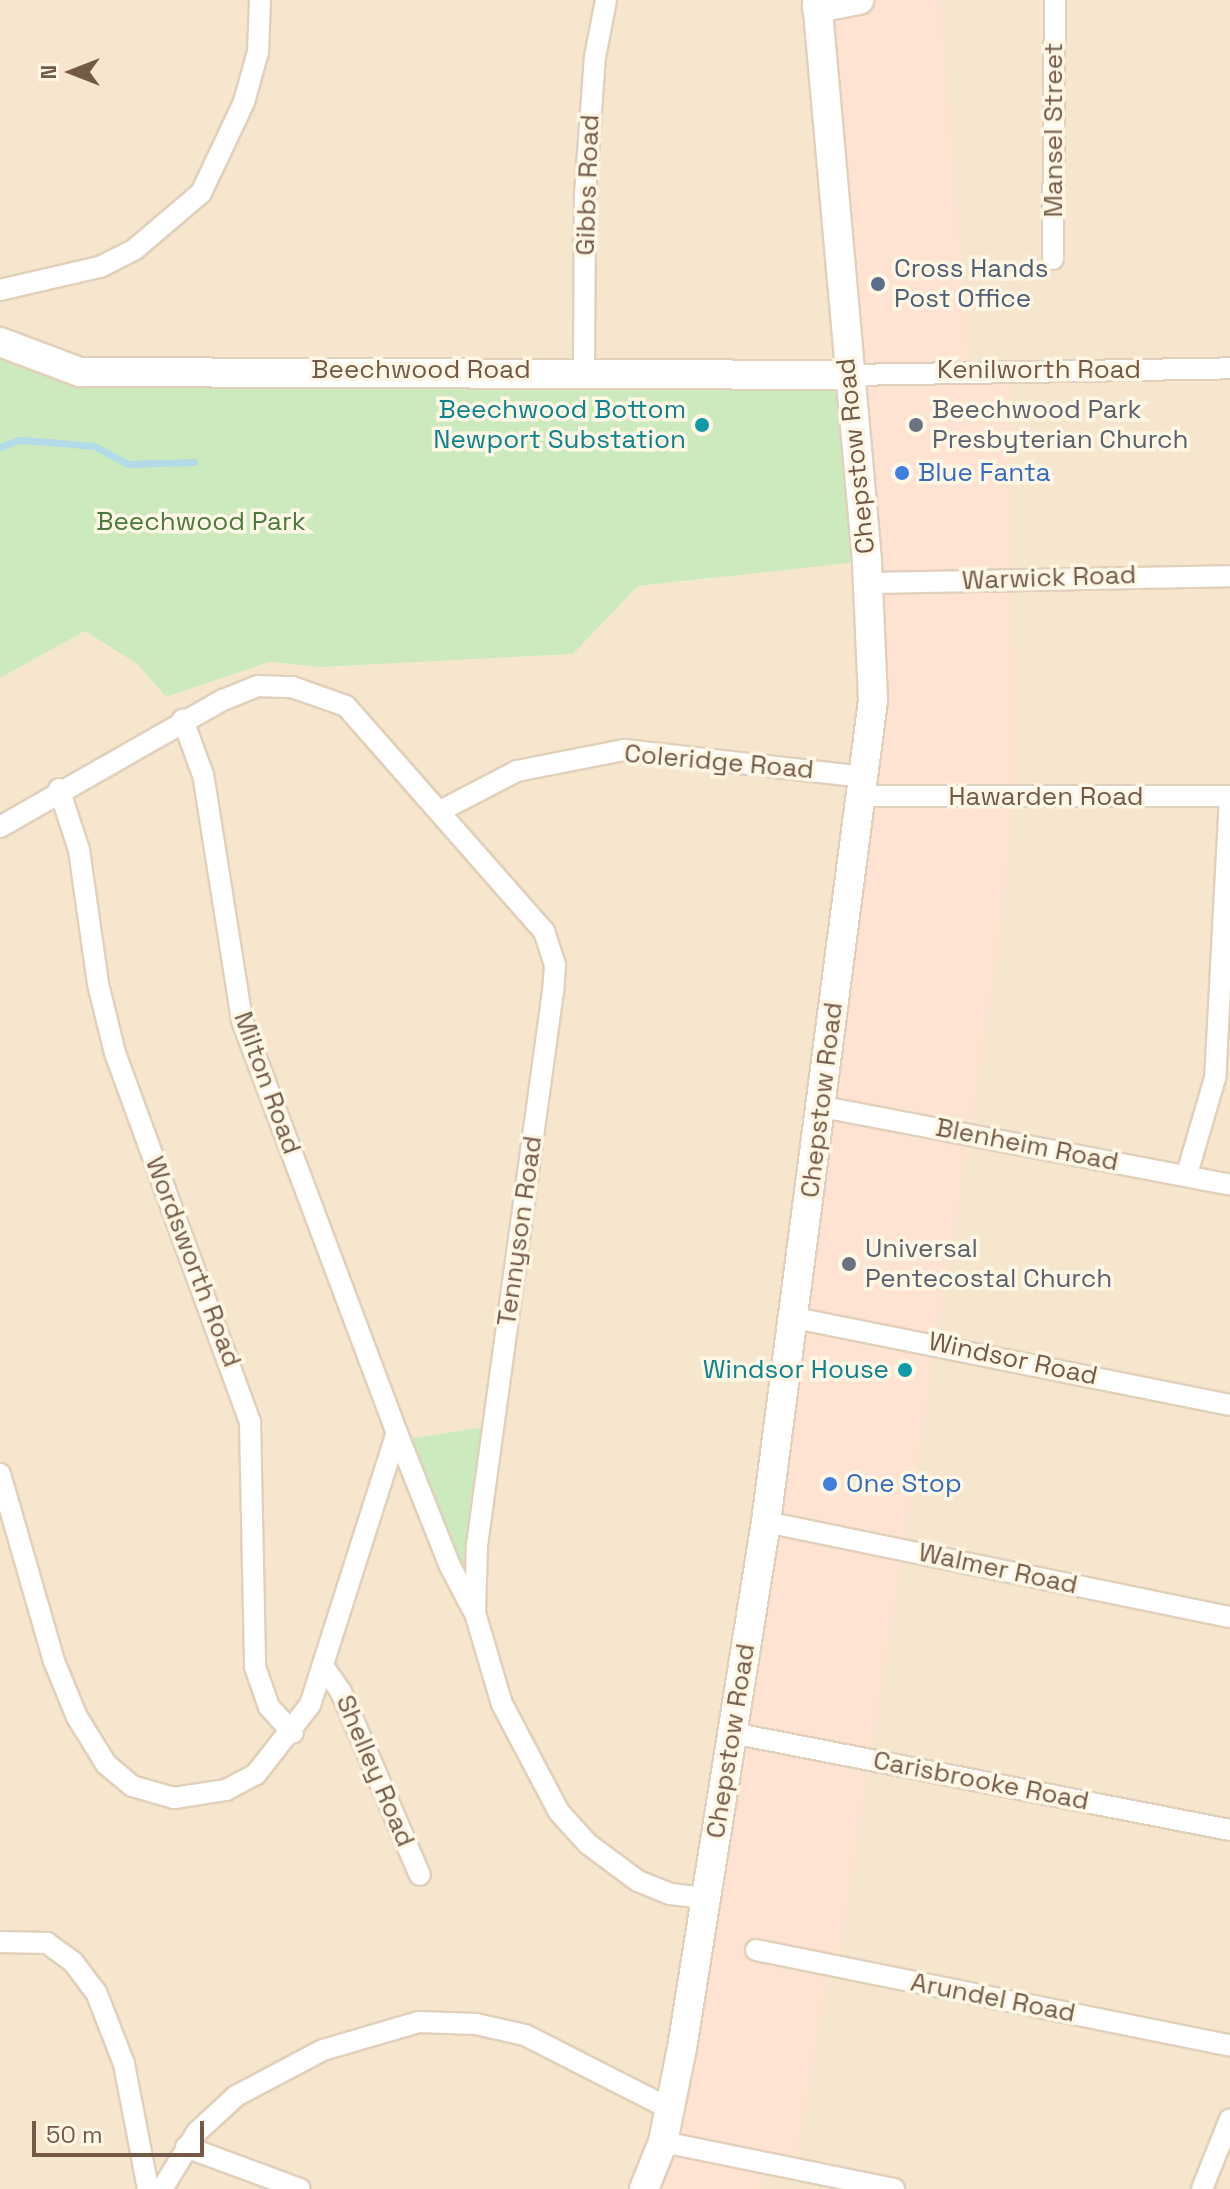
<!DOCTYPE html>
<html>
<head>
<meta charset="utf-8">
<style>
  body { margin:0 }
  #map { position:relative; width:1230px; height:2189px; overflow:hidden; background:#fdf4df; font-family:"Space Grotesk",sans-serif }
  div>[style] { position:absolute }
  .residential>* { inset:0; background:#f5e6cd }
  .commercial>* { inset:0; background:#fee3d2 }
  .green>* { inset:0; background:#cceabd }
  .stream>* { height:7px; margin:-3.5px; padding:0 3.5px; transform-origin:3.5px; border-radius:3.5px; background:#b3dbe7 }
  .roads { filter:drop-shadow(2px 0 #e1d0bb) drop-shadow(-2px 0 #e1d0bb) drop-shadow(0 2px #e1d0bb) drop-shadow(0 -2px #e1d0bb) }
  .street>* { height:20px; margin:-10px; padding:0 10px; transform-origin:10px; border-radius:10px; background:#fff }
  .secondary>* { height:28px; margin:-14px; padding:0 14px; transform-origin:14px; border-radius:14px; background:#fff }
  .dots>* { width:22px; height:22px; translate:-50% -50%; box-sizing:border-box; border:4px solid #fff7e6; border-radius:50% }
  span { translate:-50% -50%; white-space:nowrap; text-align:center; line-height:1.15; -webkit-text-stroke:7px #fff7e6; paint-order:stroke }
  .street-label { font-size:26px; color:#745a46 }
  .service-label { font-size:26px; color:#4e5e75 }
  .left { translate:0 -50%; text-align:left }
  .culture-label { font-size:26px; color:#0d838f }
  .right { translate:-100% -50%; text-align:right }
  .worship-label { font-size:26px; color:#5b616d }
  .shop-label { font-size:26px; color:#366cbe }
  .park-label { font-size:26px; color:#4a7a3e }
  .north { position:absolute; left:32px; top:32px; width:80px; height:80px; -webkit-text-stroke:6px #fff7e6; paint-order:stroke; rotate:270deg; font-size:22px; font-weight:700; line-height:32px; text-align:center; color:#745a46 }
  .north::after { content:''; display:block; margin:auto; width:28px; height:36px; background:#745a46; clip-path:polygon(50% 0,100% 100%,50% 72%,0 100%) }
  .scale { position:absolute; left:32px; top:2121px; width:172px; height:36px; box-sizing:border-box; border:4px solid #745a46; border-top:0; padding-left:10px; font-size:24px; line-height:28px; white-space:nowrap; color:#745a46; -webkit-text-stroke:6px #fff7e6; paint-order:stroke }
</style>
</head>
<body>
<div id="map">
  <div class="residential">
    <i style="clip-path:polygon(0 0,1230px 0,1230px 2189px,0 2189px,0 678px,85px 631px,137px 664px,166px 697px,269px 662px,323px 667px,573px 654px,638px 586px,717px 578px,0 342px)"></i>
  </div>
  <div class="commercial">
    <i style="clip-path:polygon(817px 0,941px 0,970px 370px,1011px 370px,1015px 798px,998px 957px,838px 1966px,831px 1966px,795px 2169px,766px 2163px,760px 2189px,644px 2189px,663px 2142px,873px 700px)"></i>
  </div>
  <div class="green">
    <i style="clip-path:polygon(0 342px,31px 357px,848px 375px,867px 561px,638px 586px,573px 654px,322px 667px,269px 662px,166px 697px,137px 664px,85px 631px,0 678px)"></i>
    <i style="clip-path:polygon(493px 1426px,475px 1613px,400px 1440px)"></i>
  </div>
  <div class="stream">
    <i style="left:0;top:447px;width:20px;rotate:-20deg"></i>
    <i style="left:19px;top:440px;width:30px;rotate:4deg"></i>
    <i style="left:49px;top:442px;width:45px;rotate:5.1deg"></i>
    <i style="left:94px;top:446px;width:38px;rotate:28deg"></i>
    <i style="left:128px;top:464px;width:66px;rotate:-1.7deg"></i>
  </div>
  <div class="roads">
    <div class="street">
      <i style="left:1053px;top:259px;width:259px;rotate:-89.6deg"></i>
      <i style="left:0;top:290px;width:103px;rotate:-13deg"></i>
      <i style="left:100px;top:267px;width:39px;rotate:-27deg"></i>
      <i style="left:135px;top:249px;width:87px;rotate:-40.3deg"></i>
      <i style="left:201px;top:193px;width:101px;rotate:-64.7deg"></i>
      <i style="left:244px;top:102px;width:52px;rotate:-74.4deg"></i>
      <i style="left:258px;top:52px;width:52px;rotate:-87.8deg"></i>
      <i style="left:584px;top:372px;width:177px;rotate:-89.7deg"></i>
      <i style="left:585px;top:195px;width:138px;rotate:-85.9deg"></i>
      <i style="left:595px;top:57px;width:58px;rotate:-79.1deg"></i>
      <i style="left:848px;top:375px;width:382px;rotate:-1deg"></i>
      <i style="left:869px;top:583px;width:361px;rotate:-1.1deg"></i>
      <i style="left:59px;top:789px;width:64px;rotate:71.8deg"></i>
      <i style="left:79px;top:850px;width:135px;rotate:81.9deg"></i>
      <i style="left:98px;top:984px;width:71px;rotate:76.2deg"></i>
      <i style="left:115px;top:1053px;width:393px;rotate:69.9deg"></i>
      <i style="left:250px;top:1422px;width:245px;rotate:88.8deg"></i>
      <i style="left:255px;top:1667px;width:42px;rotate:70.7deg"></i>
      <i style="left:269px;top:1707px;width:35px;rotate:47deg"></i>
      <i style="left:861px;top:796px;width:369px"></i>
      <i style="left:1230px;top:796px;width:282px;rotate:93deg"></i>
      <i style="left:1215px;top:1078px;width:100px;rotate:106.3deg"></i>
      <i style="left:442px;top:810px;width:85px;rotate:-27.5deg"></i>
      <i style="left:517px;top:771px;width:109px;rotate:-11.1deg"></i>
      <i style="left:624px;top:750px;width:242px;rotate:6.4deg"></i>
      <i style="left:0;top:827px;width:257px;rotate:-29.7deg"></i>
      <i style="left:223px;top:700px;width:38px;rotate:-22deg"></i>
      <i style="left:258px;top:686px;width:34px;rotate:2deg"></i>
      <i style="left:292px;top:687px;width:57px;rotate:19.4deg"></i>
      <i style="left:346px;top:706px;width:300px;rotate:48.7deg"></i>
      <i style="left:544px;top:931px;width:36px;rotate:72deg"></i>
      <i style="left:555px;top:965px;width:26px;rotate:94deg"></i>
      <i style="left:553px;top:991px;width:559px;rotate:97.81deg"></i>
      <i style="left:477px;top:1545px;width:68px;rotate:91.7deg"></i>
      <i style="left:475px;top:1613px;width:95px;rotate:73.5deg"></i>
      <i style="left:502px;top:1704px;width:122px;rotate:62.2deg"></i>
      <i style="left:559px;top:1812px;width:43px;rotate:47.8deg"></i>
      <i style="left:588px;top:1844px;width:62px;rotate:36.5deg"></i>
      <i style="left:638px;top:1881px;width:35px;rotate:22deg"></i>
      <i style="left:671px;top:1894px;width:35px;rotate:7deg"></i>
      <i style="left:823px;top:1107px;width:414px;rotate:10.8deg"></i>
      <i style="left:795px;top:1318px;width:444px;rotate:11.3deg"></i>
      <i style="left:397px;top:1433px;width:141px;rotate:68.3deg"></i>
      <i style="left:449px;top:1564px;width:52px;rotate:62.4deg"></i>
      <i style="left:0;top:1474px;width:195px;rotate:73.9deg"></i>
      <i style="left:54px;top:1661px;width:61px;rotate:67.7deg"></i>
      <i style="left:77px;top:1717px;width:55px;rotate:58.3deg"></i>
      <i style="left:106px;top:1764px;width:34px;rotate:40deg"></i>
      <i style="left:132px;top:1786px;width:44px;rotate:15.9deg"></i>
      <i style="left:174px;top:1798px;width:53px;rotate:-8.7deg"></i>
      <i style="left:226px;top:1790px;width:34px;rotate:-28deg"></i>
      <i style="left:256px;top:1774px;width:88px;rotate:-52deg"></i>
      <i style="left:310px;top:1705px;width:286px;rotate:-72.3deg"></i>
      <i style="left:397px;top:1433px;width:441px;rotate:-110.6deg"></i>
      <i style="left:242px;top:1020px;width:248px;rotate:-99deg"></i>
      <i style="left:203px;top:775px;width:59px;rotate:-110deg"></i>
      <i style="left:766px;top:1522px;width:474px;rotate:11.6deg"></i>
      <i style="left:325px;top:1669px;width:28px;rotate:55deg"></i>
      <i style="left:341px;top:1692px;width:199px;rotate:66.7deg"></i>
      <i style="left:732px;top:1733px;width:507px;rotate:11.02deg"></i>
      <i style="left:0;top:1942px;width:47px;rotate:1.2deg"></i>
      <i style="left:47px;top:1943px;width:32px;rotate:36deg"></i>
      <i style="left:73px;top:1962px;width:38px;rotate:53deg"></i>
      <i style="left:96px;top:1992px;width:77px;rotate:68.7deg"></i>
      <i style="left:124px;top:2064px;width:127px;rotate:79.1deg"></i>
      <i style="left:756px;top:1950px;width:484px;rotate:11.4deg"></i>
      <i style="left:663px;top:2142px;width:236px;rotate:11.5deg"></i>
      <i style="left:186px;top:2147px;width:121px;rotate:20.2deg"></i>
      <i style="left:162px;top:2189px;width:67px;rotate:-58.4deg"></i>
      <i style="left:197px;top:2132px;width:53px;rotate:-42.7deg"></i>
      <i style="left:236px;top:2096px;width:98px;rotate:-27.9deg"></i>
      <i style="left:323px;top:2050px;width:100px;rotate:-16.3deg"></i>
      <i style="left:419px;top:2022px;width:57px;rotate:2deg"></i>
      <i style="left:476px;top:2024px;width:50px;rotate:12.7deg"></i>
      <i style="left:525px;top:2035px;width:163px;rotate:27deg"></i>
      <i style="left:1202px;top:2189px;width:75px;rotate:-68.2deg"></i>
    </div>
    <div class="secondary">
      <i style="left:817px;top:8px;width:43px;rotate:-10.8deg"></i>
      <i style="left:0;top:342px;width:85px;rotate:20.6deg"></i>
      <i style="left:80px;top:372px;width:768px;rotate:0.22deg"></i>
      <i style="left:644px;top:2189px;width:51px;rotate:-68deg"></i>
      <i style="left:663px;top:2142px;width:96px;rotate:-78.6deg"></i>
      <i style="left:682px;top:2048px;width:533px;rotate:-80.93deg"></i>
      <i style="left:766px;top:1522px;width:829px;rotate:-82.58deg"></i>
      <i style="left:873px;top:700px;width:139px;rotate:-92.5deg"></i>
      <i style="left:867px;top:561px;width:563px;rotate:-95.09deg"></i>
    </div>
  </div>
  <div class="dots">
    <i style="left:878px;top:284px;background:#5c6f8a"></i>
    <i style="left:702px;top:425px;background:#0f9aa8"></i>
    <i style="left:916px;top:425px;background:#6b7280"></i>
    <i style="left:902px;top:473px;background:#3f7fe0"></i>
    <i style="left:849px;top:1264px;background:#6b7280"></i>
    <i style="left:905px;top:1370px;background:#0f9aa8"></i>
    <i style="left:830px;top:1484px;background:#3f7fe0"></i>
  </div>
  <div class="street-label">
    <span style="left:1054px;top:130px;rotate:-90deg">Mansel Street</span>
    <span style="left:588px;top:185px;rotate:-88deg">Gibbs Road</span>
    <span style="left:421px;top:370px">Beechwood Road</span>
    <span style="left:1039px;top:370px">Kenilworth Road</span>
    <span style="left:856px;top:456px;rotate:-96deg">Chepstow Road</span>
    <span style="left:1049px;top:578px;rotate:-2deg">Warwick Road</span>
    <span style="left:719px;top:762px;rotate:5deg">Coleridge Road</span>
    <span style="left:1046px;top:797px">Hawarden Road</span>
    <span style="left:267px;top:1083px;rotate:70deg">Milton Road</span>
    <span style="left:822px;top:1100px;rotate:-83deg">Chepstow Road</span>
    <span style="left:1027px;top:1145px;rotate:11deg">Blenheim Road</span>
    <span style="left:520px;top:1231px;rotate:-82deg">Tennyson Road</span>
    <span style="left:193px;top:1262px;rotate:69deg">Wordsworth Road</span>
    <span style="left:1013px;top:1359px;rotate:12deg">Windsor Road</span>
    <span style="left:998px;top:1569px;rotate:12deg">Walmer Road</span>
    <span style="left:731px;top:1741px;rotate:-81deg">Chepstow Road</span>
    <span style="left:375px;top:1771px;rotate:67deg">Shelley Road</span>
    <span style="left:981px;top:1781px;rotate:11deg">Carisbrooke Road</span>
    <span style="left:993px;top:1998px;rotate:11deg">Arundel Road</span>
  </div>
  <div class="service-label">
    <span class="left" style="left:894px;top:284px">Cross Hands<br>Post Office</span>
  </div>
  <div class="culture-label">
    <span class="right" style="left:686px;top:425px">Beechwood Bottom<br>Newport Substation</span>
    <span class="right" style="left:889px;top:1370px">Windsor House</span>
  </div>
  <div class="worship-label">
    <span class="left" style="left:932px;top:425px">Beechwood Park<br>Presbyterian Church</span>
    <span class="left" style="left:865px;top:1264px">Universal<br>Pentecostal Church</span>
  </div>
  <div class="shop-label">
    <span class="left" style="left:918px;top:473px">Blue Fanta</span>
    <span class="left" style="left:846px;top:1484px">One Stop</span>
  </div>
  <div class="park-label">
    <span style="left:201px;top:522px">Beechwood Park</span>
  </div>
  <div class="north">N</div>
  <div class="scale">50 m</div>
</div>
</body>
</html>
